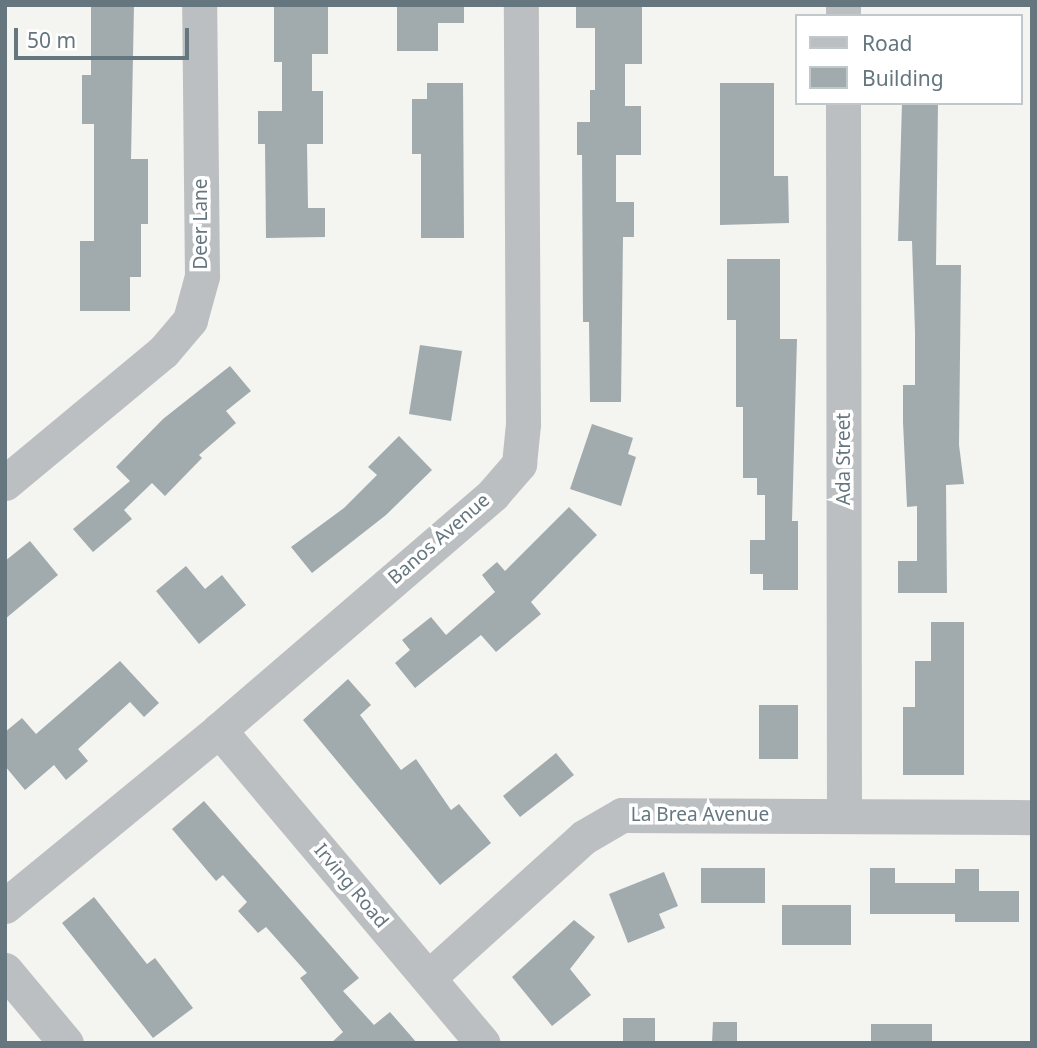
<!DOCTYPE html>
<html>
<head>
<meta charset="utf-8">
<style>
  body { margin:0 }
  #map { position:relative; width:1037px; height:1048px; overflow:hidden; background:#f4f4f0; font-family:"Noto Sans",sans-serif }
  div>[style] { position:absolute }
  .building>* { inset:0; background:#a1abae }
  .minor>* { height:35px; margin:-17.5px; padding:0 17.5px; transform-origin:17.5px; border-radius:17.5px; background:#bbbfc2 }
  span { translate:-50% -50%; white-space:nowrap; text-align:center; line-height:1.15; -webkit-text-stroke:7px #fff; paint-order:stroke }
  .street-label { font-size:19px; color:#65767f }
  .frame { position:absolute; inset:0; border:7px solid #65767f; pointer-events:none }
  .legend { position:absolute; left:795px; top:14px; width:228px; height:91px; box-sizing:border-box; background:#fff; border:2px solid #c1c8cc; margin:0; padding:9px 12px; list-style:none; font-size:21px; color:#65767f }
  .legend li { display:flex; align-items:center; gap:14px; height:35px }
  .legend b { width:35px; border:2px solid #c1c8cc }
  .scale { position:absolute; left:14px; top:28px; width:175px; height:32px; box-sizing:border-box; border:4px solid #65767f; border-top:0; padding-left:9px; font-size:21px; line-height:24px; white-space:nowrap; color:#65767f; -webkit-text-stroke:5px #fff; paint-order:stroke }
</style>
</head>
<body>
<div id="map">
  <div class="building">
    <i style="clip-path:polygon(91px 5px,134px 5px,131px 159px,148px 159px,148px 224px,141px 224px,141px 277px,130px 277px,130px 311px,80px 311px,80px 241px,94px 241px,94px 124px,82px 124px,82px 75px,91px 75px)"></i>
    <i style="clip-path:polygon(274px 5px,328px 5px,328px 54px,312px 54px,312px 91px,323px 91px,323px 144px,307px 144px,308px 208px,325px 208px,325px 237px,266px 238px,265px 144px,258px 144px,258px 111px,282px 111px,282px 62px,274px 62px)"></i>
    <i style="clip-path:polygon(397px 5px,464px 5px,464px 23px,438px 23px,438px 51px,397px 51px)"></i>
    <i style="clip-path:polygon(576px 5px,642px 5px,642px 64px,625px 64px,625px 106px,641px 106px,641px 155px,616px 155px,616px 202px,634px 202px,634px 237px,623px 237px,621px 402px,590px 402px,589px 322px,583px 322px,582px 155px,577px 155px,577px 122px,590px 122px,590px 90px,595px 90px,595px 28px,576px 28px)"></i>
    <i style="clip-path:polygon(427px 83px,463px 83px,464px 238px,421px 238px,421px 154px,412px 154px,412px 99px,427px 99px)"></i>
    <i style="clip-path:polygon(720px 83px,774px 83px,774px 176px,788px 176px,789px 223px,720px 225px)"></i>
    <i style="clip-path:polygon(902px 103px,938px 103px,936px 265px,961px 265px,959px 445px,964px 484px,946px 485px,947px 593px,898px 593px,898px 561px,917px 561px,917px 506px,907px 507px,903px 422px,903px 385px,915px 385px,915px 332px,912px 241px,898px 241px)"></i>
    <i style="clip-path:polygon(727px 259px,780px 259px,780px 339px,797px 339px,792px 521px,798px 521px,798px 590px,763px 590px,763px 574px,750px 574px,750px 540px,765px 540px,765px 495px,757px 495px,757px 478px,743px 478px,743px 407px,736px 407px,736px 320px,727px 320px)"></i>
    <i style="clip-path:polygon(420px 345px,462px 351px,451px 421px,409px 414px)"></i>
    <i style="clip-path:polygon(230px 366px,251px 391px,226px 411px,236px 423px,199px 455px,202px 458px,165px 496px,152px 483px,124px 510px,132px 519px,93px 552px,73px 529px,130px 481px,116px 467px,163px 419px)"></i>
    <i style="clip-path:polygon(592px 424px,633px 438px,628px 454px,636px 457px,621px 506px,570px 489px)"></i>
    <i style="clip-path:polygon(399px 436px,432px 470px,386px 515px,312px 573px,291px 547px,344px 508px,377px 475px,368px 467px)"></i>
    <i style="clip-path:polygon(569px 507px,597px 535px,531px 602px,541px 614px,496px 652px,481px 635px,415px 688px,395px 663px,410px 650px,402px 640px,431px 617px,446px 635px,495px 592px,482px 575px,497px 562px,505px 571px)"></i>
    <i style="clip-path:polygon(30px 541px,58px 575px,5px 619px,5px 561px)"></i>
    <i style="clip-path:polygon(186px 566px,205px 589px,222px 575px,246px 605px,199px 644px,156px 591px)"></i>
    <i style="clip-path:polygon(931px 622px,964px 622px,964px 775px,903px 775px,903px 707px,915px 707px,915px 661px,931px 661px)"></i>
    <i style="clip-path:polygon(120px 661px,159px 703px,144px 717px,130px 702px,78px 749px,88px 761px,66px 780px,54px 765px,25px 790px,5px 766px,5px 732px,22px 718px,36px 734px)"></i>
    <i style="clip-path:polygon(348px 679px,371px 705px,360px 715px,401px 770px,416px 759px,451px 810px,459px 804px,491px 843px,440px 885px,303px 720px)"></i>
    <i style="clip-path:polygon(759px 705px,798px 705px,798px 759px,759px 759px)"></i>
    <i style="clip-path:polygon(556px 753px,574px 775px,520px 817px,503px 796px)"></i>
    <i style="clip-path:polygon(204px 801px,359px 978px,343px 991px,374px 1025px,390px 1012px,417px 1043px,331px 1043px,343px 1032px,300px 978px,307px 973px,266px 927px,258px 933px,238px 911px,247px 902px,223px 875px,216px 881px,172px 829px)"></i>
    <i style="clip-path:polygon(701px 868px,765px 868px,765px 903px,701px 903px)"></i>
    <i style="clip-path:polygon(870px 868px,895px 868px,895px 883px,955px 883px,955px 869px,979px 869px,979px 891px,1019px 891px,1019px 922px,955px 922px,955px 914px,870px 914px)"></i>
    <i style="clip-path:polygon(664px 872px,678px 906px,659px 914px,665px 928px,628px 943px,609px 894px)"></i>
    <i style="clip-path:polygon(94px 897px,147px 964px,155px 958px,193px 1008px,153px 1038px,62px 923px)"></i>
    <i style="clip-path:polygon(782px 905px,851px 905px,851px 945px,782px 945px)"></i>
    <i style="clip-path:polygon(574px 920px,595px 937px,570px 969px,591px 995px,552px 1026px,512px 977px)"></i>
    <i style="clip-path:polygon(623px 1018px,655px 1018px,655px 1043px,623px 1043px)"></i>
    <i style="clip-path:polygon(713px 1022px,737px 1022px,737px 1043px,712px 1043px)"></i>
    <i style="clip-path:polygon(871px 1024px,932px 1024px,932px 1043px,871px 1043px)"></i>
  </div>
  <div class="minor">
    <i style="left:843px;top:5px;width:11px;rotate:90deg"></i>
    <i style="left:843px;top:103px;width:712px;rotate:89.92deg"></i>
    <i style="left:5px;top:483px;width:205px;rotate:-39.7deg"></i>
    <i style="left:163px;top:352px;width:42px;rotate:-49.8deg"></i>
    <i style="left:190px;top:320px;width:46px;rotate:-74.7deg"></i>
    <i style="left:202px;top:276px;width:271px;rotate:-90.6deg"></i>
    <i style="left:219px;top:730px;width:409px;rotate:49.9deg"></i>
    <i style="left:5px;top:906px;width:277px;rotate:-39.4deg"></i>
    <i style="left:219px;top:730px;width:362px;rotate:-40.7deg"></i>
    <i style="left:493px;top:494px;width:40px;rotate:-49deg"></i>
    <i style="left:519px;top:464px;width:40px;rotate:-84.3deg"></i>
    <i style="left:523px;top:424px;width:419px;rotate:-90.3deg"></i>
    <i style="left:5px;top:970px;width:95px;rotate:50.1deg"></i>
    <i style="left:429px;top:977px;width:209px;rotate:-42.1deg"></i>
    <i style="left:584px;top:837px;width:44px;rotate:-30.1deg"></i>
    <i style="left:622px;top:815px;width:410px;rotate:0.3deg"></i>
  </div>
  <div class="street-label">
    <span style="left:201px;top:224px;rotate:-90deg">Deer Lane</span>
    <span style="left:844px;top:459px;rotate:-90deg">Ada Street</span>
    <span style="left:439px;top:539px;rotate:-41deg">Banos Avenue</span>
    <span style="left:700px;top:815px">La Brea Avenue</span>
    <span style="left:351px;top:886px;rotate:50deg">Irving Road</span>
  </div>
  <div class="frame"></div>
  <ul class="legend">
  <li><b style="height:9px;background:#bbbfc2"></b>Road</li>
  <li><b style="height:19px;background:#a1abae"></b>Building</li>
  </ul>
  <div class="scale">50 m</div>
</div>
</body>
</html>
